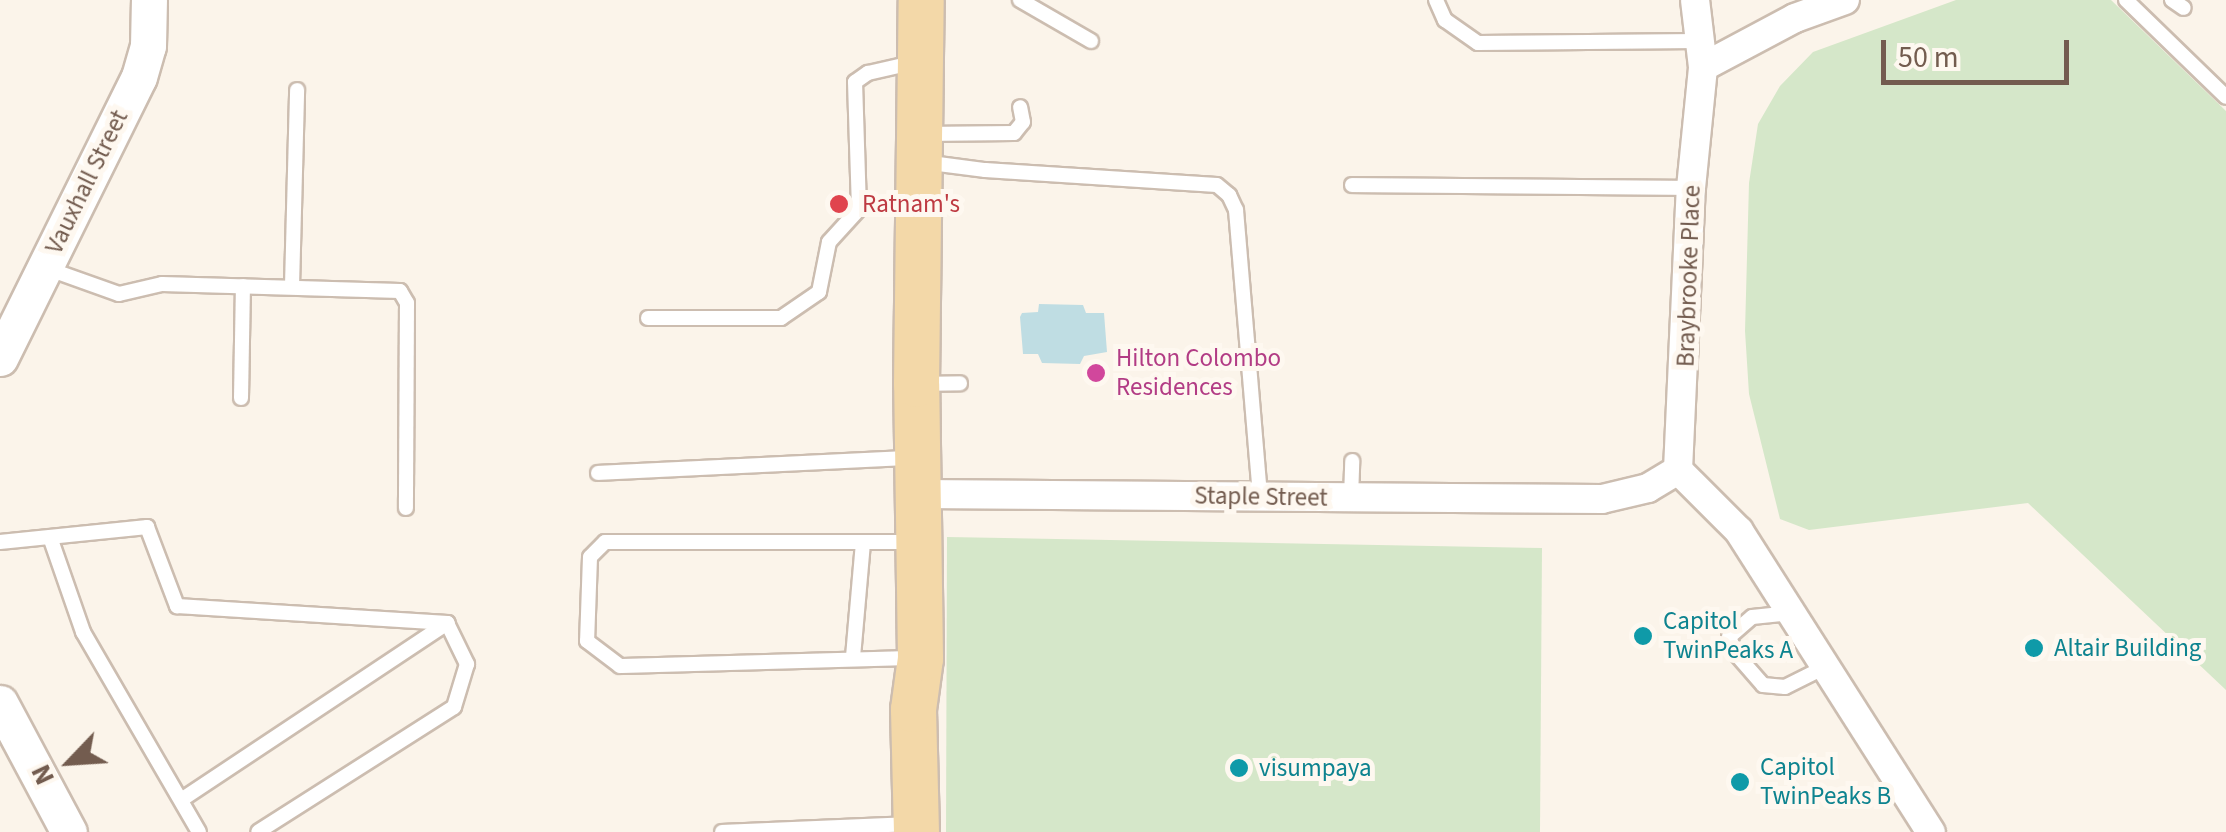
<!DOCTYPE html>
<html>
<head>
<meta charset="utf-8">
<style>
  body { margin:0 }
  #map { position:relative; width:2226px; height:832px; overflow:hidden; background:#fbf4ea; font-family:"Source Sans 3",sans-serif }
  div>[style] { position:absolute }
  .green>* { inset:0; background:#d5e7c9 }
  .water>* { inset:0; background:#bfdde3 }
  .roads { filter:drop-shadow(2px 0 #ccbdb0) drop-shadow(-2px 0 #ccbdb0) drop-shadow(0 2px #ccbdb0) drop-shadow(0 -2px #ccbdb0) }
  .service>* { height:14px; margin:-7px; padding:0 7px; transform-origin:7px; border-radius:7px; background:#fff }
  .minor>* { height:28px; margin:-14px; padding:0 14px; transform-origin:14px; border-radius:14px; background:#fff }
  .tertiary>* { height:35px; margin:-17.5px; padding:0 17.5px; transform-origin:17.5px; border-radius:17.5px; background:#fff }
  .primary>* { height:45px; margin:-22.5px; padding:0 22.5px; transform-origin:22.5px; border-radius:22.5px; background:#f3d8a8 }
  .dots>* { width:28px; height:28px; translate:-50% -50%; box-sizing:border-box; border:5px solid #fef8f0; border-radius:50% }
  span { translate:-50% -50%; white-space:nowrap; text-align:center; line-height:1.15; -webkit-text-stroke:10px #fef8f0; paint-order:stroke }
  .street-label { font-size:25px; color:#735c4f }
  .health-label { font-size:25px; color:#be3a42 }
  .left { translate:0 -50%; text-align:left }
  .hotel-label { font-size:25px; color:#b23c85 }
  .culture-label { font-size:25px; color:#0d838f }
  .north { position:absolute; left:20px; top:712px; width:100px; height:100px; -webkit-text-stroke:8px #fef8f0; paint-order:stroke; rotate:245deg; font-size:28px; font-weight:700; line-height:40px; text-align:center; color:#735c4f }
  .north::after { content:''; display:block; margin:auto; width:35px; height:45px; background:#735c4f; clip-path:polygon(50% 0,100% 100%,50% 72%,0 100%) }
  .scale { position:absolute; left:1881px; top:40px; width:188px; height:45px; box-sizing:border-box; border:5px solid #735c4f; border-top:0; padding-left:12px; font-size:30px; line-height:35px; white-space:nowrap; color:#735c4f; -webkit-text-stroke:8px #fef8f0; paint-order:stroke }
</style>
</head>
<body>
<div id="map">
  <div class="green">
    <i style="clip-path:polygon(1956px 0,2111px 0,2226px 111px,2226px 690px,2028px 503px,1809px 530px,1780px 519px,1749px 394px,1745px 331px,1749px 183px,1758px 124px,1780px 86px,1813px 52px)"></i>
    <i style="clip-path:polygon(947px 537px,1542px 548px,1540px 832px,946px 832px)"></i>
  </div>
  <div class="water">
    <i style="clip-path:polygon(1039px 304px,1083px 305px,1086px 313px,1104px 313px,1107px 352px,1084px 356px,1080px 364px,1042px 363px,1038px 354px,1023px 354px,1020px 317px,1022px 313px,1038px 312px)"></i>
  </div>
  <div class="roads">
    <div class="service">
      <i style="left:1020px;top:0;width:82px;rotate:30deg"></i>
      <i style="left:1436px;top:0;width:22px;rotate:66deg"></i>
      <i style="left:1445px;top:20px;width:40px;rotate:34.9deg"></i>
      <i style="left:1478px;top:43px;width:220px;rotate:-0.5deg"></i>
      <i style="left:2126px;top:0;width:139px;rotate:44.1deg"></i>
      <i style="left:2172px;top:0;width:14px;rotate:34deg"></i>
      <i style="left:923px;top:134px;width:91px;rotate:-0.6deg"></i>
      <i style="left:1014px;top:133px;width:14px;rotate:-51deg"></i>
      <i style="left:1023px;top:122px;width:15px;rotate:-101deg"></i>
      <i style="left:923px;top:162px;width:63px;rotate:7.4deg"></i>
      <i style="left:985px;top:170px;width:232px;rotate:3.7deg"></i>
      <i style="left:1217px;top:185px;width:16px;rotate:40deg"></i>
      <i style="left:1229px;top:195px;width:17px;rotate:65deg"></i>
      <i style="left:1236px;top:210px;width:288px;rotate:85.2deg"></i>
      <i style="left:1352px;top:185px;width:339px;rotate:0.5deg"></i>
      <i style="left:46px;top:268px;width:77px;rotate:19.6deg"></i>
      <i style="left:119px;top:294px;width:44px;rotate:-13.1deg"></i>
      <i style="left:162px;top:284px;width:238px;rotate:1.7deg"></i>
      <i style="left:400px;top:291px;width:14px;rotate:60deg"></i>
      <i style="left:407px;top:303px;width:205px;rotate:90.3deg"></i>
      <i style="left:292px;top:286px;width:196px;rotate:-88.5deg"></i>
      <i style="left:648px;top:318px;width:133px"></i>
      <i style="left:781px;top:318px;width:46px;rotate:-34.4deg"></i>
      <i style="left:819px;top:292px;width:51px;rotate:-78.7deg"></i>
      <i style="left:829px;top:242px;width:45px;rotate:-47.7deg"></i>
      <i style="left:859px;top:209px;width:127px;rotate:-91.8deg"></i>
      <i style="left:855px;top:82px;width:16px;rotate:-35deg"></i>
      <i style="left:868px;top:73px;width:45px;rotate:-12.8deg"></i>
      <i style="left:921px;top:384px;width:39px;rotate:-1deg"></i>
      <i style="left:241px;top:398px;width:112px;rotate:-89deg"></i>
      <i style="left:598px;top:473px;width:312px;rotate:-2.8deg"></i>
      <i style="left:1351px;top:498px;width:37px;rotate:-88deg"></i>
      <i style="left:50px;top:537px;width:101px;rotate:70.8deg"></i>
      <i style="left:83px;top:632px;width:231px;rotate:59.9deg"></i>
      <i style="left:0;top:542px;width:148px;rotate:-5.8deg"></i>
      <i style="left:147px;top:527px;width:85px;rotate:69.2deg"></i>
      <i style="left:177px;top:606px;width:271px;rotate:3.6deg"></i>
      <i style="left:911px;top:542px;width:306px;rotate:180deg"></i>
      <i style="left:605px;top:542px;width:21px;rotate:135deg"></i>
      <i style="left:590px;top:557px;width:84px;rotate:92deg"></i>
      <i style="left:587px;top:641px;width:41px;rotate:37.1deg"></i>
      <i style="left:620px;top:666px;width:292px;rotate:-1.6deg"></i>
      <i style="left:1791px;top:613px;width:39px;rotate:174deg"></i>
      <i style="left:1752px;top:617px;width:30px;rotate:139deg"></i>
      <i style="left:1729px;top:637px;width:18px;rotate:68deg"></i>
      <i style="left:1736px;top:654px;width:41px;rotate:48.9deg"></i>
      <i style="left:1763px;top:685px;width:22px;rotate:5deg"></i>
      <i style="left:1785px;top:687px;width:42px;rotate:-26.6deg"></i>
      <i style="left:853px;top:657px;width:115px;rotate:-85deg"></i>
      <i style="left:181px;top:800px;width:320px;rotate:-33.6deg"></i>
      <i style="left:447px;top:623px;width:46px;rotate:64deg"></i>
      <i style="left:467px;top:664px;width:45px;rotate:106.8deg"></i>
      <i style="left:454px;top:707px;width:232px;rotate:147.5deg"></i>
      <i style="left:722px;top:832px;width:189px;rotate:-2.4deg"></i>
    </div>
    <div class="minor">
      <i style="left:1703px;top:67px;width:104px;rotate:-28deg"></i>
      <i style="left:1795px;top:18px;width:53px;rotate:-19.8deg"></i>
      <i style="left:1678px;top:470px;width:86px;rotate:45deg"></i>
      <i style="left:1739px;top:531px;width:357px;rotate:57.5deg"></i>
      <i style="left:920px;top:494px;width:682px;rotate:0.42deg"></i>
      <i style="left:1602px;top:499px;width:47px;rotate:-13.4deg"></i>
      <i style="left:1648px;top:488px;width:35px;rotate:-31deg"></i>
      <i style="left:1678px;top:470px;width:282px;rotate:-87.4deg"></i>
      <i style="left:1691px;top:188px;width:122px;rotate:-84.3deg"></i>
      <i style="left:1703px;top:67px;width:67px;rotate:-96.8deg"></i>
    </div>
    <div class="tertiary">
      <i style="left:0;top:358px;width:313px;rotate:-63.7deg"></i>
      <i style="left:139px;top:77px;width:32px;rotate:-74deg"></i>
      <i style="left:148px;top:46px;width:46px;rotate:-88.8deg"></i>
      <i style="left:0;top:703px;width:146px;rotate:61.9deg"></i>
    </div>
    <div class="primary">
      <i style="left:916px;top:832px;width:123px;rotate:-91.4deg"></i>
      <i style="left:913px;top:709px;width:51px;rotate:-82.2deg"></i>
      <i style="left:920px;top:658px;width:274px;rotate:-90.8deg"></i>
      <i style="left:916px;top:384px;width:384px;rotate:-89.3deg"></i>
    </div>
  </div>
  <div class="dots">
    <i style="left:839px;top:204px;background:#e0444e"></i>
    <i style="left:1096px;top:373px;background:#d1479c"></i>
    <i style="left:1643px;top:636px;background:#0f9aa8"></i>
    <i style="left:2034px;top:648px;background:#0f9aa8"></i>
    <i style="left:1239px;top:768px;background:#0f9aa8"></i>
    <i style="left:1740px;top:782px;background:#0f9aa8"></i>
  </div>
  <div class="street-label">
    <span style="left:87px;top:182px;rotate:-64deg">Vauxhall Street</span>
    <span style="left:1689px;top:276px;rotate:-88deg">Braybrooke Place</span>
    <span style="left:1261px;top:497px;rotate:1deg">Staple Street</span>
  </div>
  <div class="health-label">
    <span class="left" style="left:862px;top:204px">Ratnam's</span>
  </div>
  <div class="hotel-label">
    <span class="left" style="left:1116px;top:373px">Hilton Colombo<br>Residences</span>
  </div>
  <div class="culture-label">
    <span class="left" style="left:1663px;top:636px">Capitol<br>TwinPeaks A</span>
    <span class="left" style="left:2054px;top:648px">Altair Building</span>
    <span class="left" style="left:1259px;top:768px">visumpaya</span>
    <span class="left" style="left:1760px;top:782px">Capitol<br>TwinPeaks B</span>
  </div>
  <div class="north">N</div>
  <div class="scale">50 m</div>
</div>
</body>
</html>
